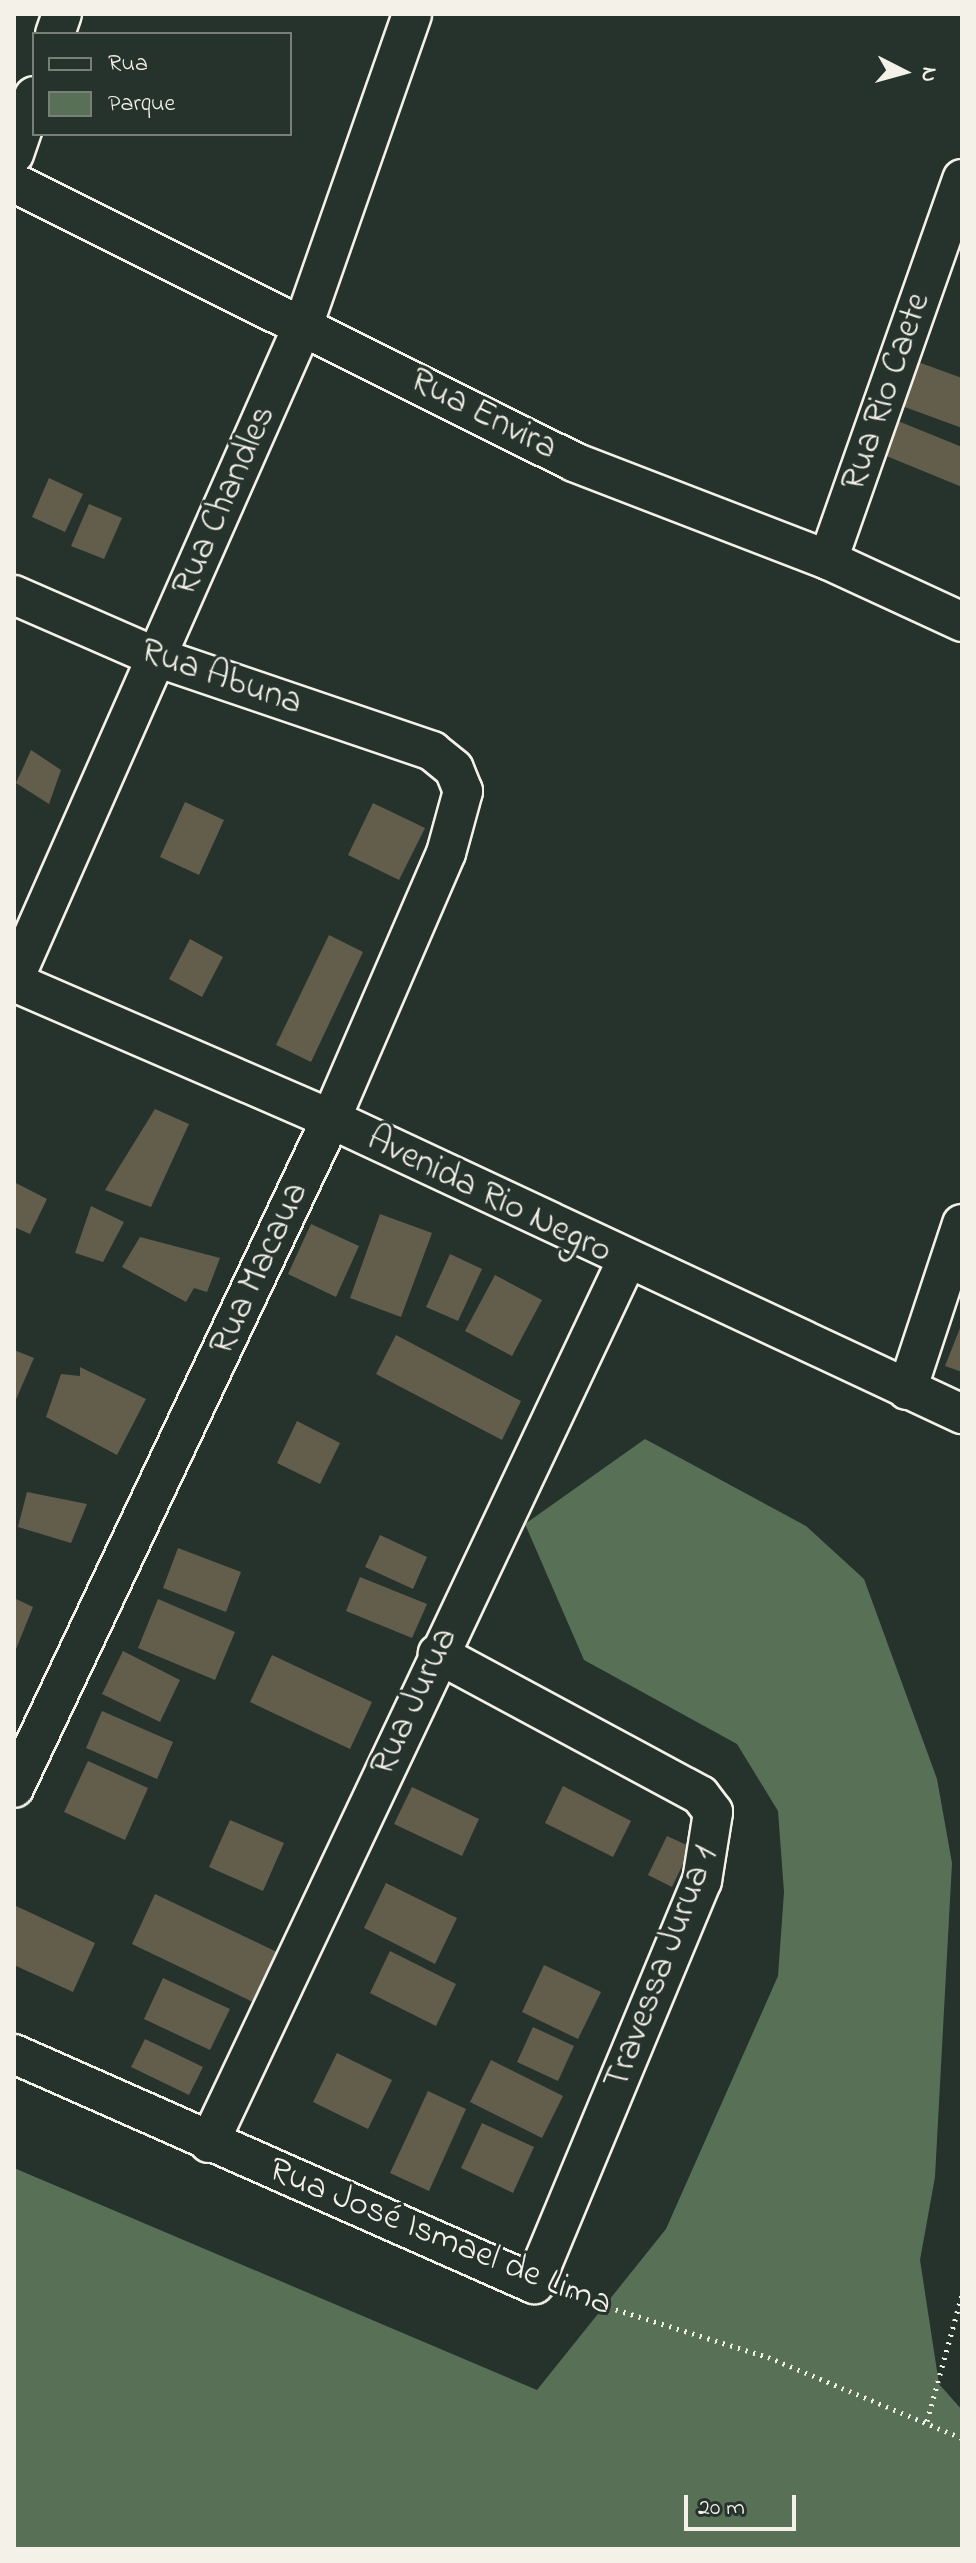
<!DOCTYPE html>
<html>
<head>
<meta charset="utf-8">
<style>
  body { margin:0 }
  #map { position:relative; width:976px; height:2563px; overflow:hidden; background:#26332d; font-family:"Indie Flower",sans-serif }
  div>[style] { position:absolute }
  .green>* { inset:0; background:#587156 }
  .building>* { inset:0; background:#635d4c }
  .path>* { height:5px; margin-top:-2.5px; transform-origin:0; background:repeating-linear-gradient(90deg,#f4f1e8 0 2px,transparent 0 8px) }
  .roads { filter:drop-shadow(2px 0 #f4f1e8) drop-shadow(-2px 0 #f4f1e8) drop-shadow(0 2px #f4f1e8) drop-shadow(0 -2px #f4f1e8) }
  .minor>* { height:38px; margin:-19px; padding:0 19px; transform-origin:19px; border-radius:19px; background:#26332d }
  span { translate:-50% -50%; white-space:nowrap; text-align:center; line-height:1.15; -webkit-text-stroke:6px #26332d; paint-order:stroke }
  .street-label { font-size:36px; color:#f4f1e8 }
  .frame { position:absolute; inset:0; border:16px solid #f4f1e8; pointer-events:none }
  .legend { position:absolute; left:32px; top:32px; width:260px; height:104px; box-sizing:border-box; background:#26332d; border:2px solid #787f78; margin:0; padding:10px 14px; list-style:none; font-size:24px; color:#f4f1e8 }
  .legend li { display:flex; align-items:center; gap:16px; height:40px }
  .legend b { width:40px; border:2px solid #787f78 }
  .north { position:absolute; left:864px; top:32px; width:80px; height:80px; -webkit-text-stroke:6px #26332d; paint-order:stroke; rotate:96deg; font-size:22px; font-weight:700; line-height:32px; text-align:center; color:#f4f1e8 }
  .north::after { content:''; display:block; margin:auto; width:28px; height:36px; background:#f4f1e8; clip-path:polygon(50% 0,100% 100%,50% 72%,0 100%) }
  .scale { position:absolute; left:684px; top:2495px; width:112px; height:36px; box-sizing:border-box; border:4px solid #f4f1e8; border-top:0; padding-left:10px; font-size:24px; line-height:28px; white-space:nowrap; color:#f4f1e8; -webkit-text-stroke:6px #26332d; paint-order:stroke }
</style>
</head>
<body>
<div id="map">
  <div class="green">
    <i style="clip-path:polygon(645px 1439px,806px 1526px,864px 1579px,937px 1779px,952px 1863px,935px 2177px,920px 2260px,939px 2384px,962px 2410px,962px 2549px,14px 2549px,14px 2168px,537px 2390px,666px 2229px,778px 1976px,784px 1892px,778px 1811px,737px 1744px,584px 1660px,525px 1524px)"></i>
  </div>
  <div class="building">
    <i style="clip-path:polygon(918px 362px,962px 378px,962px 428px,902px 406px)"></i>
    <i style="clip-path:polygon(898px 421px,962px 447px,962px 487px,884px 455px)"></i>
    <i style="clip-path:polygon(49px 478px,83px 494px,65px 532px,32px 517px)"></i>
    <i style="clip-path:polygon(89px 504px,122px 518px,104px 559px,71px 546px)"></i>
    <i style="clip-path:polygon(31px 750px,61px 770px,49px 804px,16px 783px)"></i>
    <i style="clip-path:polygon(185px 802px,224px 820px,199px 875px,160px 857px)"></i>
    <i style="clip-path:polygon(373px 803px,425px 828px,399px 880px,348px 855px)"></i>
    <i style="clip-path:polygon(329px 935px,363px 952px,311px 1062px,276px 1045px)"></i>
    <i style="clip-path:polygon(190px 939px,223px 957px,202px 997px,169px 979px)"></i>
    <i style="clip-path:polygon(155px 1109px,189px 1124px,151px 1207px,105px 1190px)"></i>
    <i style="clip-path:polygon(14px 1182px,47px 1199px,30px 1234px,14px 1227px)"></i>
    <i style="clip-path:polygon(91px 1206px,124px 1222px,103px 1262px,75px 1253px)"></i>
    <i style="clip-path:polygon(380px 1214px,432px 1233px,401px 1317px,350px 1298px)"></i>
    <i style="clip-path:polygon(311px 1224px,359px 1246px,336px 1297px,288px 1274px)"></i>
    <i style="clip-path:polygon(140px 1237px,220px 1258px,207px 1292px,194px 1288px,186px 1302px,122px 1267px)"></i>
    <i style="clip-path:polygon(450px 1254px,482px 1269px,458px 1321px,426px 1307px)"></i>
    <i style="clip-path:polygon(495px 1275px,542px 1300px,512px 1356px,465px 1331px)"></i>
    <i style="clip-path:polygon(962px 1323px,962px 1372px,945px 1366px)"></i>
    <i style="clip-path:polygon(396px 1335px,521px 1401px,502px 1440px,376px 1374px)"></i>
    <i style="clip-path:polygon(14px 1350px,34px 1358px,14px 1404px)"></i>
    <i style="clip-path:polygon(80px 1367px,146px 1399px,117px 1455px,46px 1417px,61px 1374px,80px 1376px)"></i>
    <i style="clip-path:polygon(297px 1421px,340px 1443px,320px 1484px,277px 1463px)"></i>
    <i style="clip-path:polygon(27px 1492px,87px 1504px,71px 1543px,18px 1527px)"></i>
    <i style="clip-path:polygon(380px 1535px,427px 1557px,413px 1589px,365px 1567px)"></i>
    <i style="clip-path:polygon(178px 1548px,241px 1572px,226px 1612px,163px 1588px)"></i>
    <i style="clip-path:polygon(360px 1577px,427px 1604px,412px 1638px,346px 1611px)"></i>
    <i style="clip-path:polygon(14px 1598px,33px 1607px,14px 1654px)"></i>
    <i style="clip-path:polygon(158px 1599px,235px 1632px,215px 1680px,138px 1648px)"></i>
    <i style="clip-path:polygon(123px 1651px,180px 1680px,160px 1722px,102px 1694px)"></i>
    <i style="clip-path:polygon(272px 1655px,372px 1702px,350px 1749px,250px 1702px)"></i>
    <i style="clip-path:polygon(102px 1711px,173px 1742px,157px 1779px,86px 1748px)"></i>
    <i style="clip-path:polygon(88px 1761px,148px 1788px,125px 1840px,64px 1812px)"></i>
    <i style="clip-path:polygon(563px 1786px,631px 1821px,613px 1857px,545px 1823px)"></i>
    <i style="clip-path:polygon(412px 1787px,479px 1819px,462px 1856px,394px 1824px)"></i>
    <i style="clip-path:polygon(230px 1820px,284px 1843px,263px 1891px,209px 1867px)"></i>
    <i style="clip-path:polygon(667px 1836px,691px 1847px,672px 1887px,648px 1875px)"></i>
    <i style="clip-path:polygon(386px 1883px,457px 1918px,435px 1964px,364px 1928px)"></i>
    <i style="clip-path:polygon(155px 1894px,279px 1953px,255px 2003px,132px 1944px)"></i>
    <i style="clip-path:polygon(14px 1905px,95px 1943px,73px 1992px,14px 1965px)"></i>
    <i style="clip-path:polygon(390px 1951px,456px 1984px,436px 2026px,370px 1993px)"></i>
    <i style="clip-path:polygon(544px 1965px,601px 1992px,578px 2039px,522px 2012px)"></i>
    <i style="clip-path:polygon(163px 1978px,230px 2009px,210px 2050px,144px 2019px)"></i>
    <i style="clip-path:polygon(533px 2027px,574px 2046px,558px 2081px,517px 2062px)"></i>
    <i style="clip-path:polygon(145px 2039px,203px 2067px,189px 2095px,131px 2067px)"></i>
    <i style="clip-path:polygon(337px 2053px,392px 2080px,368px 2129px,313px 2102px)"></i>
    <i style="clip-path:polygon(491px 2060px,563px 2096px,542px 2138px,470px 2102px)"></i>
    <i style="clip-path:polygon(428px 2091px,466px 2109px,429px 2191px,390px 2173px)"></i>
    <i style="clip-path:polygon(482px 2123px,534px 2147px,513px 2193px,461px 2168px)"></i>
  </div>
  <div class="path">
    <i style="left:570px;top:2295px;width:207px;rotate:17.4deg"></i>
    <i style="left:768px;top:2357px;width:210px;rotate:22.7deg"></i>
    <i style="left:927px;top:2421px;width:131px;rotate:-74.5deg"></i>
  </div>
  <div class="roads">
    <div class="minor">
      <i style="left:55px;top:34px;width:21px;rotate:-71deg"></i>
      <i style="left:14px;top:154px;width:61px;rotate:-71deg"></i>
      <i style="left:14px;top:183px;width:626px;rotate:26.48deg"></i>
      <i style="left:574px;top:462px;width:272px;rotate:21.1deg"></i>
      <i style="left:828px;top:560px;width:148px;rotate:24.8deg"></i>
      <i style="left:828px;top:560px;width:404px;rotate:-70.6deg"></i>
      <i style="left:14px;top:595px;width:155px;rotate:23.6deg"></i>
      <i style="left:156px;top:657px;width:292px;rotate:18.8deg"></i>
      <i style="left:432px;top:751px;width:28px;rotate:39deg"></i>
      <i style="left:454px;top:769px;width:24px;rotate:68deg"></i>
      <i style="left:463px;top:791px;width:64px;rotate:105.3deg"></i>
      <i style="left:446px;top:853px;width:290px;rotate:113.4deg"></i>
      <i style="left:331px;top:1119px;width:740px;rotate:115.35deg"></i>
      <i style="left:14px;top:979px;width:717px;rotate:-66.15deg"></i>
      <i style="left:304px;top:323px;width:327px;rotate:-70.7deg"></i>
      <i style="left:14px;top:982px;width:345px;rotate:23.4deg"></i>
      <i style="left:331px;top:1119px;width:697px;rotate:25.06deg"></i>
      <i style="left:907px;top:1390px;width:175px;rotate:-71.7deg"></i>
      <i style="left:14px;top:2054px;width:569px;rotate:23.86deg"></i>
      <i style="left:534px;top:2284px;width:437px;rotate:-67.4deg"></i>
      <i style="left:702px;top:1881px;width:70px;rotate:-80.9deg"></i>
      <i style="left:713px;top:1812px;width:21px;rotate:-127deg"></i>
      <i style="left:700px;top:1795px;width:298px;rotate:-151.7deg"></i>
      <i style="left:209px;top:2143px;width:975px;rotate:-64.67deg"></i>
    </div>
  </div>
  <div class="street-label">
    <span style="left:887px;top:392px;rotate:-71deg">Rua Rio Caete</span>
    <span style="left:483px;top:415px;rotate:27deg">Rua Envira</span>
    <span style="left:225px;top:501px;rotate:-66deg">Rua Chandles</span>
    <span style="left:221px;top:678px;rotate:19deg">Rua Abuna</span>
    <span style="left:489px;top:1196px;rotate:26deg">Avenida Rio Negro</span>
    <span style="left:260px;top:1269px;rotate:-65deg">Rua Macaua</span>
    <span style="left:415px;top:1702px;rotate:-65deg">Rua Jurua</span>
    <span style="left:662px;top:1968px;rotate:-69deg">Travessa Jurua 1</span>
    <span style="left:440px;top:2238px;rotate:22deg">Rua José Ismael de Lima</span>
  </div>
  <div class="frame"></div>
  <ul class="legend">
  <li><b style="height:10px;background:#26332d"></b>Rua</li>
  <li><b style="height:22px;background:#587156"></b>Parque</li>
  </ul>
  <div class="north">N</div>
  <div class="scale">20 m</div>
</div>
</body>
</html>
